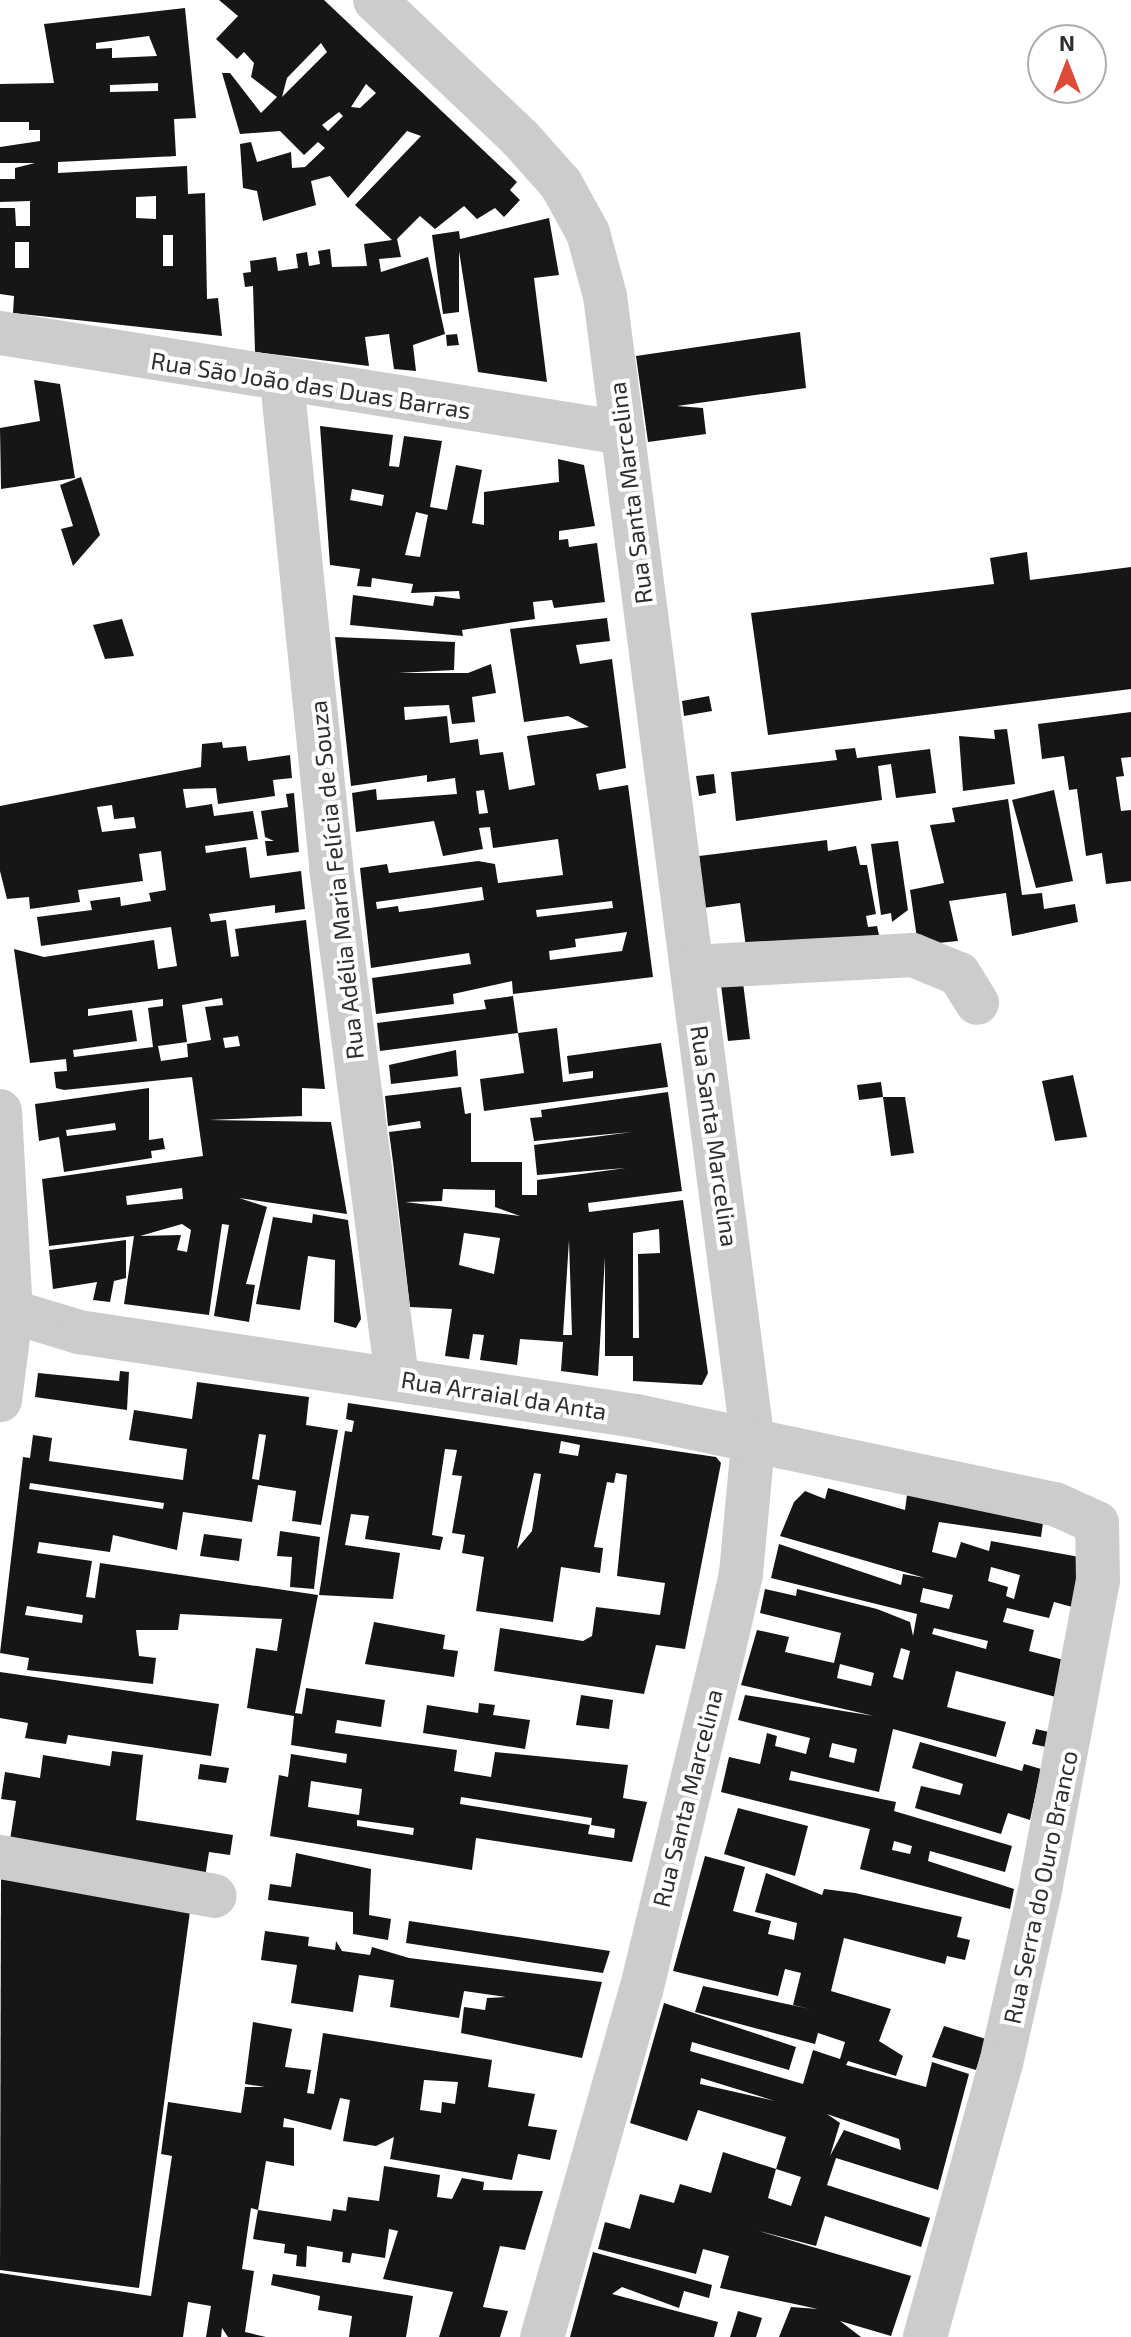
<!DOCTYPE html>
<html>
<head>
<meta charset="utf-8">
<style>
  body { margin:0 }
  #map { position:relative; width:1131px; height:2337px; overflow:hidden; background:#fff; font-family:"Exo 2",sans-serif }
  div>[style] { position:absolute }
  .building>* { inset:0; background:#161616 }
  .minor>* { height:44px; margin:-22px; padding:0 22px; transform-origin:22px; border-radius:22px; background:#ccc }
  span { translate:-50% -50%; white-space:nowrap; text-align:center; line-height:1.15; -webkit-text-stroke:8px #fff; paint-order:stroke }
  .street-label { font-size:24px; color:#2f2f2f }
  .north { position:absolute; left:1027px; top:24px; width:80px; height:80px; box-sizing:border-box; background:#fff; border:2px solid #acacac; border-radius:50%; rotate:0deg; font-size:22px; font-weight:700; line-height:32px; text-align:center; color:#2f2f2f }
  .north::after { content:''; display:block; margin:auto; width:28px; height:36px; background:#df4938; clip-path:polygon(50% 0,100% 100%,50% 72%,0 100%) }
</style>
</head>
<body>
<div id="map">
  <div class="building">
    <i style="clip-path:polygon(evenodd,219px 0,324px 0,517px 182px,510px 190px,520px 200px,504px 217px,495px 208px,477px 219px,464px 206px,435px 229px,420px 216px,397px 239px,401px 257px,379px 259px,381px 272px,428px 257px,445px 334px,413px 345px,416px 371px,394px 369px,389px 334px,365px 337px,369px 366px,255px 352px,253px 286px,245px 287px,243px 273px,251px 272px,250px 261px,276px 257px,278px 271px,298px 268px,296px 254px,307px 252px,309px 266px,320px 264px,318px 251px,330px 249px,332px 267px,367px 266px,364px 244px,392px 240px,355px 205px,421px 136px,407px 131px,348px 198px,330px 176px,311px 181px,316px 205px,263px 221px,257px 191px,243px 188px,240px 144px,251px 142px,257px 162px,291px 152px,292px 168px,305px 167px,325px 148px,318px 142px,304px 155px,280px 131px,240px 134px,222px 73px,230px 73px,261px 113px,277px 97px,251px 77px,254px 63px,244px 52px,237px 59px,216px 39px,238px 16px,219px 0,321px 43px,327px 52px,282px 97px,287px 78px,321px 43px,219px 0,366px 84px,376px 93px,360px 108px,351px 107px,366px 84px,219px 0,339px 112px,343px 116px,328px 131px,322px 125px,339px 112px)"></i>
    <i style="clip-path:polygon(evenodd,185px 8px,196px 118px,174px 119px,176px 156px,58px 162px,58px 173px,187px 166px,188px 194px,205px 193px,207px 299px,218px 298px,222px 336px,13px 313px,14px 296px,0 294px,0 208px,15px 208px,16px 226px,30px 226px,30px 201px,0 202px,0 179px,15px 179px,15px 168px,35px 163px,0 163px,0 147px,40px 141px,40px 130px,29px 130px,29px 122px,0 122px,0 84px,54px 83px,44px 24px,185px 8px,149px 36px,157px 56px,112px 58px,112px 48px,96px 49px,96px 43px,149px 36px,185px 8px,158px 83px,158px 91px,110px 92px,110px 85px,158px 83px,185px 8px,156px 196px,156px 219px,136px 218px,136px 197px,156px 196px,185px 8px,163px 235px,173px 235px,173px 266px,163px 266px,163px 235px,185px 8px,15px 242px,29px 242px,29px 268px,15px 268px,15px 242px)"></i>
    <i style="clip-path:polygon(549px 218px,559px 275px,534px 278px,547px 382px,478px 372px,459px 251px,459px 312px,443px 314px,432px 235px,459px 231px,460px 239px)"></i>
    <i style="clip-path:polygon(800px 332px,806px 388px,677px 406px,703px 408px,706px 434px,648px 442px,636px 356px)"></i>
    <i style="clip-path:polygon(457px 334px,459px 345px,447px 346px,446px 335px)"></i>
    <i style="clip-path:polygon(34px 380px,60px 384px,75px 478px,1px 489px,0 428px,40px 421px)"></i>
    <i style="clip-path:polygon(evenodd,320px 426px,393px 435px,389px 466px,399px 467px,404px 436px,442px 441px,430px 507px,447px 510px,456px 465px,482px 470px,472px 523px,484px 525px,484px 492px,559px 482px,558px 459px,584px 465px,595px 526px,559px 531px,559px 540px,568px 539px,569px 547px,597px 543px,605px 602px,554px 608px,552px 600px,533px 602px,535px 619px,462px 630px,463px 636px,350px 625px,353px 595px,433px 606px,435px 596px,460px 599px,459px 591px,411px 593px,413px 584px,372px 578px,371px 587px,357px 586px,360px 569px,330px 565px,320px 426px,352px 489px,384px 495px,382px 506px,350px 500px,352px 489px,320px 426px,416px 512px,428px 515px,420px 557px,405px 555px,416px 512px)"></i>
    <i style="clip-path:polygon(81px 477px,100px 535px,73px 566px,61px 529px,73px 526px,60px 485px)"></i>
    <i style="clip-path:polygon(1027px 552px,1030px 580px,1131px 567px,1131px 689px,768px 735px,751px 613px,994px 584px,990px 558px)"></i>
    <i style="clip-path:polygon(evenodd,607px 618px,610px 641px,576px 645px,580px 664px,612px 659px,626px 768px,596px 774px,599px 790px,628px 785px,653px 977px,513px 994px,512px 981px,453px 994px,454px 1004px,376px 1014px,372px 978px,471px 964px,469px 953px,371px 968px,360px 868px,387px 864px,389px 873px,478px 861px,495px 864px,498px 883px,563px 875px,558px 839px,493px 848px,490px 827px,479px 828px,483px 849px,443px 856px,434px 821px,356px 832px,352px 793px,376px 789px,377px 800px,457px 794px,455px 778px,427px 782px,427px 775px,351px 786px,335px 637px,455px 642px,454px 670px,398px 673px,468px 673px,491px 664px,496px 693px,472px 697px,475px 722px,452px 724px,449px 705px,404px 707px,405px 720px,447px 716px,450px 743px,478px 739px,480px 755px,503px 752px,509px 790px,535px 785px,527px 736px,589px 727px,568px 716px,524px 722px,510px 629px,607px 618px,484px 790px,488px 813px,479px 814px,476px 791px,484px 790px,607px 618px,482px 887px,484px 900px,430px 908px,399px 912px,398px 906px,377px 909px,376px 902px,482px 887px,607px 618px,612px 901px,613px 908px,537px 917px,536px 910px,612px 901px,607px 618px,627px 932px,622px 951px,550px 960px,549px 951px,576px 947px,575px 939px,627px 932px)"></i>
    <i style="clip-path:polygon(122px 619px,134px 656px,105px 659px,93px 625px)"></i>
    <i style="clip-path:polygon(709px 696px,712px 711px,684px 716px,682px 701px)"></i>
    <i style="clip-path:polygon(1131px 712px,1131px 757px,1121px 758px,1124px 776px,1116px 777px,1121px 811px,1131px 810px,1131px 881px,1106px 884px,1102px 853px,1086px 856px,1077px 789px,1069px 790px,1064px 756px,1042px 759px,1038px 724px)"></i>
    <i style="clip-path:polygon(1007px 729px,1015px 784px,963px 791px,959px 736px,995px 739px,994px 730px)"></i>
    <i style="clip-path:polygon(evenodd,222px 742px,223px 748px,246px 746px,248px 761px,290px 755px,292px 778px,273px 780px,275px 796px,218px 804px,216px 788px,183px 789px,186px 808px,212px 804px,214px 816px,253px 811px,258px 839px,205px 846px,206px 853px,246px 847px,250px 878px,301px 871px,305px 909px,275px 913px,275px 905px,209px 914px,211px 922px,226px 920px,231px 957px,239px 956px,235px 929px,306px 920px,325px 1089px,302px 1088px,302px 1116px,209px 1120px,331px 1122px,347px 1214px,239px 1198px,267px 1207px,246px 1284px,255px 1285px,249px 1322px,214px 1316px,229px 1225px,222px 1224px,209px 1315px,124px 1304px,134px 1236px,49px 1246px,42px 1179px,203px 1156px,192px 1077px,64px 1090px,56px 1088px,54px 1072px,67px 1071px,66px 1059px,30px 1063px,14px 949px,44px 957px,154px 940px,158px 969px,177px 966px,171px 927px,41px 946px,37px 917px,92px 910px,90px 901px,120px 897px,121px 906px,151px 901px,149px 893px,166px 890px,161px 851px,139px 854px,143px 881px,78px 890px,80px 902px,30px 909px,29px 897px,7px 899px,0 871px,0 806px,201px 767px,202px 744px,222px 742px,112px 805px,114px 819px,134px 817px,136px 828px,102px 832px,97px 807px,112px 805px,222px 742px,222px 998px,223px 1005px,205px 1007px,211px 1040px,187px 1044px,188px 1057px,161px 1061px,158px 1046px,187px 1042px,182px 1005px,222px 998px,222px 742px,163px 999px,163px 1006px,148px 1008px,153px 1047px,74px 1057px,73px 1050px,137px 1041px,132px 1010px,88px 1016px,88px 1009px,163px 999px,222px 742px,238px 1036px,240px 1046px,225px 1048px,223px 1038px,238px 1036px,222px 742px,182px 1188px,183px 1199px,127px 1205px,126px 1196px,182px 1188px,222px 742px,182px 1224px,191px 1230px,187px 1252px,177px 1250px,181px 1235px,140px 1236px,182px 1224px)"></i>
    <i style="clip-path:polygon(855px 748px,857px 758px,930px 749px,936px 793px,896px 798px,891px 764px,878px 766px,882px 800px,736px 821px,731px 772px,837px 760px,835px 750px)"></i>
    <i style="clip-path:polygon(714px 774px,716px 793px,699px 796px,696px 776px)"></i>
    <i style="clip-path:polygon(1054px 790px,1073px 881px,1036px 888px,1012px 800px)"></i>
    <i style="clip-path:polygon(294px 793px,299px 852px,267px 856px,265px 841px,274px 841px,265px 837px,261px 811px,288px 807px,286px 794px)"></i>
    <i style="clip-path:polygon(1008px 799px,1022px 895px,1042px 893px,1044px 909px,1075px 904px,1078px 922px,1012px 936px,1006px 893px,949px 901px,958px 941px,918px 945px,910px 890px,944px 883px,930px 825px,955px 822px,952px 808px)"></i>
    <i style="clip-path:polygon(827px 840px,828px 851px,856px 846px,860px 865px,867px 865px,876px 914px,866px 916px,868px 927px,877px 926px,882px 949px,748px 962px,740px 903px,703px 908px,699px 856px)"></i>
    <i style="clip-path:polygon(898px 841px,908px 910px,892px 922px,891px 913px,881px 915px,871px 844px)"></i>
    <i style="clip-path:polygon(741px 966px,750px 1039px,728px 1041px,719px 969px)"></i>
    <i style="clip-path:polygon(513px 996px,518px 1033px,557px 1028px,563px 1082px,593px 1078px,593px 1071px,569px 1074px,567px 1056px,661px 1043px,668px 1087px,484px 1111px,480px 1079px,524px 1073px,518px 1033px,380px 1051px,377px 1023px,486px 1009px,484px 1000px)"></i>
    <i style="clip-path:polygon(456px 1050px,458px 1076px,391px 1084px,389px 1065px)"></i>
    <i style="clip-path:polygon(1073px 1075px,1087px 1137px,1055px 1141px,1042px 1081px)"></i>
    <i style="clip-path:polygon(881px 1082px,883px 1097px,859px 1100px,857px 1085px)"></i>
    <i style="clip-path:polygon(evenodd,461px 1087px,465px 1114px,471px 1113px,471px 1162px,522px 1162px,522px 1195px,537px 1195px,537px 1180px,626px 1168px,537px 1175px,534px 1145px,632px 1132px,534px 1141px,530px 1118px,542px 1117px,541px 1110px,668px 1092px,682px 1191px,588px 1203px,589px 1212px,683px 1200px,708px 1373px,702px 1385px,633px 1381px,633px 1356px,605px 1356px,605px 1257px,598px 1376px,561px 1371px,563px 1342px,520px 1339px,517px 1365px,480px 1360px,484px 1335px,473px 1334px,469px 1359px,445px 1356px,452px 1309px,410px 1307px,393px 1162px,389px 1132px,421px 1128px,420px 1121px,388px 1126px,385px 1096px,461px 1087px,443px 1189px,495px 1190px,495px 1207px,520px 1216px,405px 1202px,442px 1201px,443px 1189px,461px 1087px,659px 1229px,660px 1253px,638px 1254px,639px 1338px,633px 1338px,633px 1233px,659px 1229px,461px 1087px,464px 1233px,500px 1238px,494px 1274px,459px 1265px,464px 1233px,461px 1087px,569px 1240px,572px 1335px,563px 1335px,569px 1240px)"></i>
    <i style="clip-path:polygon(evenodd,149px 1088px,149px 1140px,163px 1138px,165px 1149px,151px 1151px,152px 1158px,64px 1172px,59px 1137px,39px 1141px,35px 1104px,149px 1088px,115px 1123px,116px 1130px,67px 1136px,66px 1130px,115px 1123px)"></i>
    <i style="clip-path:polygon(883px 1097px,905px 1097px,914px 1153px,891px 1156px)"></i>
    <i style="clip-path:polygon(313px 1214px,348px 1220px,361px 1319px,356px 1328px,334px 1322px,335px 1260px,308px 1256px,300px 1310px,256px 1304px,273px 1217px,312px 1223px)"></i>
    <i style="clip-path:polygon(126px 1240px,126px 1278px,114px 1281px,110px 1302px,93px 1300px,97px 1282px,53px 1289px,49px 1250px)"></i>
    <i style="clip-path:polygon(120px 1371px,129px 1372px,127px 1410px,35px 1397px,38px 1373px,119px 1381px)"></i>
    <i style="clip-path:polygon(evenodd,197px 1382px,309px 1397px,306px 1425px,338px 1430px,321px 1525px,292px 1521px,296px 1491px,258px 1485px,252px 1522px,183px 1512px,177px 1550px,113px 1535px,110px 1552px,39px 1542px,37px 1553px,92px 1561px,86px 1597px,95px 1598px,100px 1563px,318px 1595px,295px 1713px,302px 1714px,306px 1688px,385px 1700px,381px 1727px,337px 1720px,335px 1733px,457px 1750px,454px 1771px,491px 1777px,495px 1752px,628px 1765px,623px 1798px,647px 1802px,632px 1862px,476px 1838px,472px 1870px,270px 1836px,279px 1775px,288px 1777px,291px 1754px,346px 1763px,347px 1754px,291px 1745px,294px 1716px,247px 1708px,256px 1648px,277px 1651px,282px 1619px,180px 1614px,178px 1630px,136px 1630px,139px 1656px,156px 1658px,153px 1684px,27px 1670px,29px 1658px,0 1653px,23px 1457px,30px 1458px,33px 1435px,52px 1438px,49px 1461px,183px 1480px,187px 1449px,129px 1440px,134px 1410px,192px 1419px,197px 1382px,259px 1434px,266px 1435px,259px 1480px,252px 1479px,259px 1434px,197px 1382px,30px 1483px,164px 1503px,163px 1509px,29px 1489px,30px 1483px,197px 1382px,27px 1606px,83px 1615px,82px 1623px,25px 1615px,27px 1606px,197px 1382px,311px 1781px,362px 1789px,359px 1815px,308px 1807px,311px 1781px,197px 1382px,461px 1797px,592px 1818px,591px 1825px,615px 1829px,614px 1838px,588px 1834px,590px 1825px,460px 1804px,461px 1797px,197px 1382px,357px 1820px,414px 1828px,413px 1835px,357px 1826px,357px 1820px)"></i>
    <i style="clip-path:polygon(evenodd,348px 1403px,716px 1457px,721px 1463px,685px 1649px,656px 1645px,644px 1694px,494px 1671px,500px 1628px,583px 1641px,592px 1636px,596px 1607px,660px 1615px,665px 1583px,617px 1576px,627px 1475px,616px 1473px,614px 1483px,607px 1482px,594px 1547px,603px 1548px,600px 1573px,561px 1567px,553px 1622px,476px 1611px,484px 1557px,462px 1553px,465px 1535px,452px 1533px,462px 1476px,452px 1475px,457px 1450px,445px 1449px,432px 1535px,443px 1537px,440px 1550px,365px 1539px,369px 1516px,351px 1514px,345px 1545px,400px 1553px,393px 1599px,319px 1595px,345px 1431px,352px 1432px,354px 1421px,346px 1419px,348px 1403px,561px 1441px,580px 1445px,578px 1456px,559px 1453px,561px 1441px,348px 1403px,534px 1473px,541px 1474px,532px 1531px,517px 1549px,534px 1473px)"></i>
    <i style="clip-path:polygon(evenodd,828px 1488px,905px 1510px,907px 1495px,1044px 1516px,1041px 1537px,939px 1522px,932px 1552px,956px 1558px,961px 1542px,989px 1551px,991px 1541px,1085px 1558px,1076px 1608px,1054px 1602px,1049px 1618px,1007px 1608px,1003px 1622px,1034px 1630px,1029px 1651px,1064px 1660px,1056px 1697px,956px 1671px,947px 1707px,1006px 1722px,996px 1757px,893px 1729px,879px 1792px,791px 1771px,789px 1780px,896px 1802px,894px 1811px,1012px 1846px,1005px 1872px,930px 1851px,928px 1861px,1014px 1889px,1010px 1909px,860px 1869px,870px 1829px,721px 1792px,729px 1757px,760px 1764px,767px 1733px,777px 1736px,775px 1746px,806px 1754px,810px 1738px,738px 1720px,745px 1695px,874px 1716px,741px 1685px,757px 1630px,789px 1637px,785px 1652px,834px 1663px,841px 1633px,760px 1613px,765px 1589px,796px 1596px,797px 1589px,877px 1609px,910px 1622px,913px 1636px,917px 1614px,771px 1578px,779px 1544px,901px 1585px,903px 1574px,925px 1578px,780px 1536px,794px 1502px,805px 1491px,825px 1499px,828px 1488px,991px 1567px,1020px 1575px,1014px 1599px,1006px 1596px,1008px 1587px,988px 1581px,991px 1567px,828px 1488px,923px 1588px,953px 1595px,949px 1609px,920px 1602px,923px 1588px,828px 1488px,934px 1628px,988px 1641px,986px 1649px,932px 1634px,934px 1628px,828px 1488px,901px 1648px,910px 1651px,903px 1680px,893px 1677px,901px 1648px,828px 1488px,840px 1664px,874px 1673px,871px 1686px,837px 1678px,840px 1664px,828px 1488px,832px 1743px,857px 1749px,854px 1763px,829px 1757px,832px 1743px,828px 1488px,894px 1841px,912px 1846px,910px 1854px,892px 1850px,894px 1841px)"></i>
    <i style="clip-path:polygon(280px 1531px,320px 1537px,314px 1589px,290px 1587px,292px 1557px,277px 1556px)"></i>
    <i style="clip-path:polygon(204px 1534px,242px 1539px,239px 1561px,200px 1556px)"></i>
    <i style="clip-path:polygon(374px 1622px,445px 1635px,443px 1649px,458px 1651px,454px 1677px,365px 1664px)"></i>
    <i style="clip-path:polygon(0 1672px,219px 1704px,211px 1756px,68px 1735px,66px 1744px,25px 1738px,28px 1723px,0 1718px)"></i>
    <i style="clip-path:polygon(581px 1695px,613px 1700px,609px 1729px,576px 1725px)"></i>
    <i style="clip-path:polygon(479px 1703px,495px 1705px,493px 1715px,530px 1720px,525px 1749px,423px 1733px,427px 1705px,478px 1713px)"></i>
    <i style="clip-path:polygon(1036px 1729px,1049px 1732px,1046px 1747px,1032px 1744px)"></i>
    <i style="clip-path:polygon(920px 1742px,1022px 1771px,1024px 1764px,1041px 1769px,1030px 1820px,1008px 1813px,1001px 1834px,915px 1808px,921px 1786px,960px 1795px,963px 1784px,912px 1768px)"></i>
    <i style="clip-path:polygon(112px 1751px,143px 1755px,136px 1820px,233px 1835px,230px 1855px,209px 1852px,204px 1884px,8px 1853px,16px 1801px,1px 1799px,5px 1772px,40px 1778px,43px 1755px,110px 1766px)"></i>
    <i style="clip-path:polygon(200px 1764px,229px 1768px,226px 1783px,198px 1779px)"></i>
    <i style="clip-path:polygon(738px 1808px,808px 1826px,795px 1876px,724px 1854px)"></i>
    <i style="clip-path:polygon(296px 1853px,371px 1869px,369px 1915px,391px 1919px,388px 1940px,353px 1934px,353px 1912px,268px 1900px,270px 1884px,291px 1887px)"></i>
    <i style="clip-path:polygon(evenodd,705px 1856px,745px 1867px,733px 1911px,771px 1921px,768px 1934px,794px 1940px,797px 1923px,755px 1912px,766px 1873px,822px 1895px,824px 1889px,855px 1893px,962px 1917px,957px 1937px,970px 1940px,965px 1960px,947px 1956px,945px 1964px,844px 1938px,831px 1991px,891px 2009px,879px 2041px,903px 2056px,896px 2076px,848px 2061px,846px 2065px,926px 2087px,932px 2062px,969px 2074px,938px 2190px,836px 2158px,827px 2185px,930px 2218px,921px 2247px,825px 2216px,816px 2246px,759px 2231px,911px 2276px,891px 2336px,840px 2321px,861px 2337px,779px 2337px,791px 2307px,818px 2309px,720px 2288px,729px 2256px,703px 2249px,696px 2274px,598px 2249px,605px 2222px,630px 2229px,640px 2194px,674px 2203px,680px 2184px,711px 2193px,723px 2152px,776px 2169px,786px 2137px,698px 2110px,687px 2141px,630px 2123px,664px 2003px,796px 2047px,789px 2070px,692px 2042px,690px 2051px,803px 2084px,813px 2050px,840px 2059px,845px 2042px,818px 2033px,815px 2044px,695px 2012px,703px 1986px,810px 2009px,793px 2005px,801px 1973px,785px 1969px,778px 1996px,673px 1971px,705px 1856px,701px 2078px,775px 2101px,700px 2084px,701px 2078px,705px 1856px,827px 2114px,899px 2139px,901px 2150px,844px 2130px,830px 2156px,840px 2123px,827px 2114px,705px 1856px,776px 2169px,801px 2177px,791px 2206px,768px 2198px,776px 2169px)"></i>
    <i style="clip-path:polygon(1px 1879px,191px 1904px,139px 2288px,0 2270px)"></i>
    <i style="clip-path:polygon(409px 1921px,538px 1940px,610px 1951px,603px 1973px,535px 1963px,406px 1943px)"></i>
    <i style="clip-path:polygon(265px 1931px,309px 1937px,308px 1946px,335px 1950px,336px 1941px,342px 1951px,370px 1955px,372px 1947px,409px 1958px,602px 1982px,582px 2058px,461px 2033px,464px 2007px,485px 2010px,487px 1998px,506px 1997px,464px 1991px,459px 2018px,390px 2007px,394px 1980px,359px 1975px,353px 2012px,291px 2003px,297px 1965px,261px 1960px)"></i>
    <i style="clip-path:polygon(evenodd,253px 2022px,292px 2029px,285px 2067px,311px 2070px,307px 2093px,314px 2094px,323px 2033px,492px 2060px,488px 2087px,535px 2094px,528px 2126px,557px 2130px,550px 2160px,518px 2154px,512px 2180px,390px 2159px,394px 2137px,376px 2146px,343px 2141px,350px 2100px,340px 2098px,331px 2130px,284px 2118px,283px 2127px,294px 2128px,294px 2166px,266px 2161px,258px 2210px,331px 2221px,333px 2209px,346px 2211px,348px 2197px,379px 2201px,384px 2166px,440px 2175px,437px 2197px,452px 2199px,462px 2178px,484px 2182px,483px 2190px,543px 2191px,525px 2250px,500px 2246px,483px 2307px,508px 2311px,500px 2337px,439px 2337px,453px 2292px,383px 2279px,398px 2231px,389px 2229px,385px 2258px,352px 2253px,350px 2263px,342px 2262px,343px 2252px,307px 2246px,306px 2267px,296px 2266px,297px 2255px,284px 2253px,285px 2244px,253px 2239px,258px 2210px,251px 2208px,242px 2269px,254px 2271px,245px 2332px,266px 2337px,228px 2337px,222px 2328px,221px 2337px,206px 2337px,211px 2306px,188px 2302px,183px 2337px,0 2337px,0 2273px,151px 2296px,172px 2156px,161px 2154px,168px 2102px,241px 2113px,245px 2087px,265px 2087px,245px 2084px,253px 2022px,424px 2080px,458px 2082px,455px 2104px,442px 2102px,441px 2113px,420px 2110px,424px 2080px)"></i>
    <i style="clip-path:polygon(944px 2026px,986px 2039px,976px 2070px,932px 2057px)"></i>
    <i style="clip-path:polygon(593px 2252px,712px 2285px,709px 2298px,684px 2291px,679px 2308px,622px 2287px,612px 2294px,718px 2322px,714px 2337px,570px 2337px)"></i>
    <i style="clip-path:polygon(273px 2274px,413px 2296px,406px 2337px,349px 2337px,352px 2316px,318px 2310px,320px 2296px,271px 2285px)"></i>
    <i style="clip-path:polygon(738px 2311px,762px 2318px,756px 2337px,730px 2337px)"></i>
  </div>
  <div class="minor">
    <i style="left:375px;top:0;width:200px;rotate:43.6deg"></i>
    <i style="left:520px;top:138px;width:62px;rotate:48.3deg"></i>
    <i style="left:561px;top:184px;width:56px;rotate:61.1deg"></i>
    <i style="left:588px;top:233px;width:65px;rotate:74.9deg"></i>
    <i style="left:605px;top:296px;width:1158px;rotate:82.65deg"></i>
    <i style="left:753px;top:1444px;width:131px;rotate:95.3deg"></i>
    <i style="left:741px;top:1574px;width:76px;rotate:102.9deg"></i>
    <i style="left:724px;top:1648px;width:352px;rotate:103.6deg"></i>
    <i style="left:641px;top:1990px;width:361px;rotate:105.9deg"></i>
    <i style="left:0;top:333px;width:631px;rotate:9.12deg"></i>
    <i style="left:282px;top:381px;width:488px;rotate:84.2deg"></i>
    <i style="left:331px;top:867px;width:515px;rotate:82.64deg"></i>
    <i style="left:692px;top:967px;width:221px;rotate:-3.1deg"></i>
    <i style="left:913px;top:955px;width:50px;rotate:22.4deg"></i>
    <i style="left:959px;top:974px;width:34px;rotate:58deg"></i>
    <i style="left:0;top:1111px;width:203px;rotate:86.9deg"></i>
    <i style="left:11px;top:1314px;width:87px;rotate:97.3deg"></i>
    <i style="left:0;top:1308px;width:83px;rotate:16.9deg"></i>
    <i style="left:79px;top:1332px;width:563px;rotate:8.58deg"></i>
    <i style="left:636px;top:1416px;width:428px;rotate:11.9deg"></i>
    <i style="left:1055px;top:1504px;width:46px;rotate:24.3deg"></i>
    <i style="left:1097px;top:1523px;width:57px;rotate:89deg"></i>
    <i style="left:1098px;top:1580px;width:311px;rotate:100.6deg"></i>
    <i style="left:1041px;top:1886px;width:181px;rotate:102.7deg"></i>
    <i style="left:1001px;top:2063px;width:284px;rotate:105.5deg"></i>
    <i style="left:0;top:1857px;width:218px;rotate:10.3deg"></i>
  </div>
  <div class="street-label">
    <span style="left:311px;top:385px;rotate:9deg">Rua São João das Duas Barras</span>
    <span style="left:630px;top:493px;rotate:-97deg">Rua Santa Marcelina</span>
    <span style="left:336px;top:880px;rotate:-96deg">Rua Adélia Maria Felícia de Souza</span>
    <span style="left:715px;top:1136px;rotate:82deg">Rua Santa Marcelina</span>
    <span style="left:504px;top:1395px;rotate:9deg">Rua Arraial da Anta</span>
    <span style="left:687px;top:1798px;rotate:-76deg">Rua Santa Marcelina</span>
    <span style="left:1040px;top:1887px;rotate:-78deg">Rua Serra do Ouro Branco</span>
  </div>
  <div class="north">N</div>
</div>
</body>
</html>
